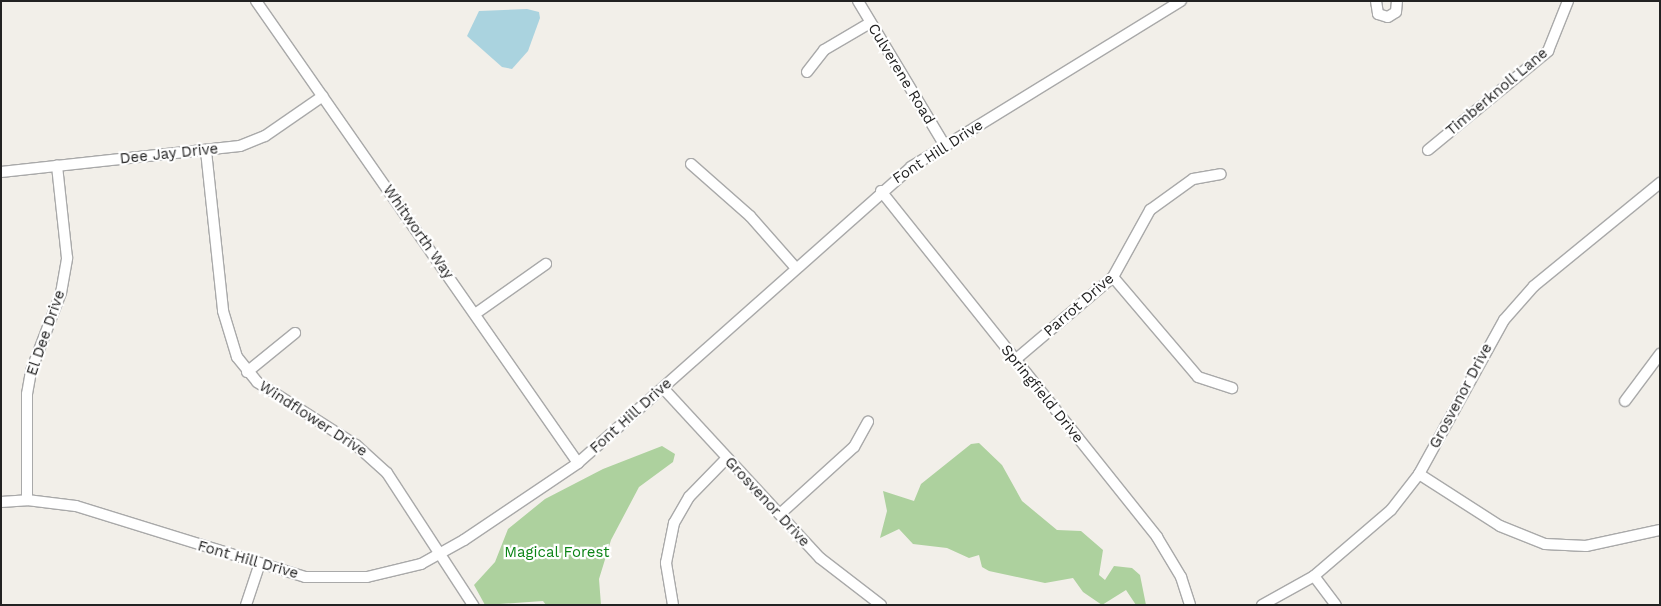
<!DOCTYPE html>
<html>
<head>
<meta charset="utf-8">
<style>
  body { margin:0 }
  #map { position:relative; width:1661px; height:606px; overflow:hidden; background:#f2efe9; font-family:"Work Sans",sans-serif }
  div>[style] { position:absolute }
  .forest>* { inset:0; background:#add19e }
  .water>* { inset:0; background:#aad3df }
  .roads { filter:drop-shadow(1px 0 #a9a9a9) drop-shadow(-1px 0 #a9a9a9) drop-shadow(0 1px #a9a9a9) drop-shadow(0 -1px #a9a9a9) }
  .minor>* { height:10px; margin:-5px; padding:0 5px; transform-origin:5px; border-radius:5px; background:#fff }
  span { translate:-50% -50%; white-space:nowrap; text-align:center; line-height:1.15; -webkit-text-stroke:4.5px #fff; paint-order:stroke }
  .street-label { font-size:15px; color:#222 }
  .park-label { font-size:15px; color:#0c8416 }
  .frame { position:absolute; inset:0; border:2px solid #222; pointer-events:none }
</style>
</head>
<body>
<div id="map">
  <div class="forest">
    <i style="clip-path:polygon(979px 443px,1002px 465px,1022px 501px,1057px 530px,1081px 531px,1103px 550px,1099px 575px,1105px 580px,1114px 566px,1132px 568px,1140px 575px,1146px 605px,1136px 605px,1126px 590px,1102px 605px,1083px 592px,1073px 578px,1045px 583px,989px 571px,982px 567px,979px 555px,969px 558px,947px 548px,913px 544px,899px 529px,880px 538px,887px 511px,883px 491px,914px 501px,921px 484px,971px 444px)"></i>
    <i style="clip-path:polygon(662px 446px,675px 454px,673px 462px,639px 487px,611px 540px,599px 579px,601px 605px,546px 605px,543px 601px,485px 605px,474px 585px,495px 562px,508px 529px,545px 499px,603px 469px)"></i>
  </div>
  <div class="water">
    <i style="clip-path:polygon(527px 9px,539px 12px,540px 18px,528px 51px,512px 69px,502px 67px,467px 36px,479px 11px)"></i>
  </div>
  <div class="roads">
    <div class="minor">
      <i style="left:256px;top:1px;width:563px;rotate:55.12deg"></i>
      <i style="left:858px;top:1px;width:169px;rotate:59deg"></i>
      <i style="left:1376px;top:1px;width:13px;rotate:81deg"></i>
      <i style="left:1378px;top:14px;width:10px;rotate:17deg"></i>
      <i style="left:1388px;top:17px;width:9px;rotate:-32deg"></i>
      <i style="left:1396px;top:12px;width:11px;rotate:-85deg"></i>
      <i style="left:807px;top:72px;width:28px;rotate:-52deg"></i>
      <i style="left:824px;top:50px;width:53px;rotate:-30.4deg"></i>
      <i style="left:1428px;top:150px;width:156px;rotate:-39.5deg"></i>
      <i style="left:1548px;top:51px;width:54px;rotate:-68.2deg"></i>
      <i style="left:206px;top:151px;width:161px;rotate:83.9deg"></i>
      <i style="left:223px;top:311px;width:48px;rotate:73.1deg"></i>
      <i style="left:237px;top:357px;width:32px;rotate:51deg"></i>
      <i style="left:257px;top:382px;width:117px;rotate:32.5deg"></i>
      <i style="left:356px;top:445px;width:42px;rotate:42.1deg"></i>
      <i style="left:387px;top:473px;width:158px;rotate:56.9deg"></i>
      <i style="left:691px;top:164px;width:79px;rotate:41.4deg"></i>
      <i style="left:750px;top:216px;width:68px;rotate:48.6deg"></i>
      <i style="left:1px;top:172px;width:240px;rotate:-6.2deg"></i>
      <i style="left:240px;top:146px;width:27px;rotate:-22deg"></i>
      <i style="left:265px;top:136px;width:70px;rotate:-34.6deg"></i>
      <i style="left:881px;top:191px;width:443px;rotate:51.4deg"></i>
      <i style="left:1157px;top:537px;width:47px;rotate:59deg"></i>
      <i style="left:1181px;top:577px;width:29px;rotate:72deg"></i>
      <i style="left:1113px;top:277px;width:131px;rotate:49.6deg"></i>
      <i style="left:1198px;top:377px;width:36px;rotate:18deg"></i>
      <i style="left:475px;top:314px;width:87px;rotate:-35.2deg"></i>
      <i style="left:1015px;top:360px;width:128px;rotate:-40.3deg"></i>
      <i style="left:1113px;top:277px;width:77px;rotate:-61.1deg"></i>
      <i style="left:1150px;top:210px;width:53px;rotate:-35.8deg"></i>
      <i style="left:1193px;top:179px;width:28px;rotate:-10deg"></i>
      <i style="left:247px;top:372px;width:62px;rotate:-39.1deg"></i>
      <i style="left:663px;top:388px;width:231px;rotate:47.3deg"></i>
      <i style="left:820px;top:558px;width:77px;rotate:37.6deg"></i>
      <i style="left:1625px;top:401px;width:59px;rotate:-53.3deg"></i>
      <i style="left:1419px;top:474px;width:96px;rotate:32.7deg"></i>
      <i style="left:1500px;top:526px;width:48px;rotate:21.8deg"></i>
      <i style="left:1545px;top:544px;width:41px;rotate:2.8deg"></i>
      <i style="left:1586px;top:546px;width:76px;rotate:-12.2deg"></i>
      <i style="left:27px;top:500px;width:106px;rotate:-90deg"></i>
      <i style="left:27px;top:394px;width:23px;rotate:-80deg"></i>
      <i style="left:31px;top:371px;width:84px;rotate:-69deg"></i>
      <i style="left:61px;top:293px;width:36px;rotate:-80deg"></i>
      <i style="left:67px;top:258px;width:93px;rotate:-96.2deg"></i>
      <i style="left:1px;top:502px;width:26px;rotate:-4deg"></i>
      <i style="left:27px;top:500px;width:49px;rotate:7deg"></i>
      <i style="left:76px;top:506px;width:240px;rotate:17.2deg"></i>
      <i style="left:305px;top:577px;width:62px"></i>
      <i style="left:367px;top:577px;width:56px;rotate:-13.5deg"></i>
      <i style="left:421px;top:564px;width:49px;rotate:-29.2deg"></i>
      <i style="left:464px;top:540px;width:138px;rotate:-34deg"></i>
      <i style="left:578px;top:463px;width:446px;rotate:-41.6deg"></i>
      <i style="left:911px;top:167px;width:317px;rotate:-31.6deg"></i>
      <i style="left:780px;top:514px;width:100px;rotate:-42.2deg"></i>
      <i style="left:854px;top:447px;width:29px;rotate:-61deg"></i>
      <i style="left:1314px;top:576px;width:36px;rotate:53deg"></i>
      <i style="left:246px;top:605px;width:41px;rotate:-71.6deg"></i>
      <i style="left:673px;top:605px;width:43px;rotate:-99.5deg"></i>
      <i style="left:666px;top:563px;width:41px;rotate:-78.7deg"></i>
      <i style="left:674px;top:523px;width:30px;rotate:-60deg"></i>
      <i style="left:689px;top:497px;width:54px;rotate:-45.7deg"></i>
      <i style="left:1262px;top:605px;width:60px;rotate:-29.1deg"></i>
      <i style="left:1314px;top:576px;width:101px;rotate:-40.6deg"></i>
      <i style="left:1391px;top:510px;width:46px;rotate:-52.1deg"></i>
      <i style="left:1419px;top:474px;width:176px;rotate:-61.1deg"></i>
      <i style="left:1504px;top:320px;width:45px;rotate:-48.6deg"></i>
      <i style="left:1534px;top:286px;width:163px;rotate:-39.3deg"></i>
    </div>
  </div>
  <div class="street-label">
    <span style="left:901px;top:74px;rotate:59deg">Culverene Road</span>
    <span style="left:1497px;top:92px;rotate:-40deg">Timberknoll Lane</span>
    <span style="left:938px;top:152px;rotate:-33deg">Font Hill Drive</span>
    <span style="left:169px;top:154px;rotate:-6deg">Dee Jay Drive</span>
    <span style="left:418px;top:232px;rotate:55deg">Whitworth Way</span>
    <span style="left:1079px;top:305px;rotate:-41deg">Parrot Drive</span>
    <span style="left:46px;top:333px;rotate:-71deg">El Dee Drive</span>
    <span style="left:1042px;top:394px;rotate:51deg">Springfield Drive</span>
    <span style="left:1461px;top:396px;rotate:-62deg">Grosvenor Drive</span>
    <span style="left:631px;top:416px;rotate:-42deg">Font Hill Drive</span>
    <span style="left:313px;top:419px;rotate:33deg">Windflower Drive</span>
    <span style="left:767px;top:502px;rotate:47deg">Grosvenor Drive</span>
    <span style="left:248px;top:560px;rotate:16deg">Font Hill Drive</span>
  </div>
  <div class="park-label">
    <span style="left:557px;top:553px">Magical Forest</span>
  </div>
  <div class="frame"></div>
</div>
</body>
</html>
